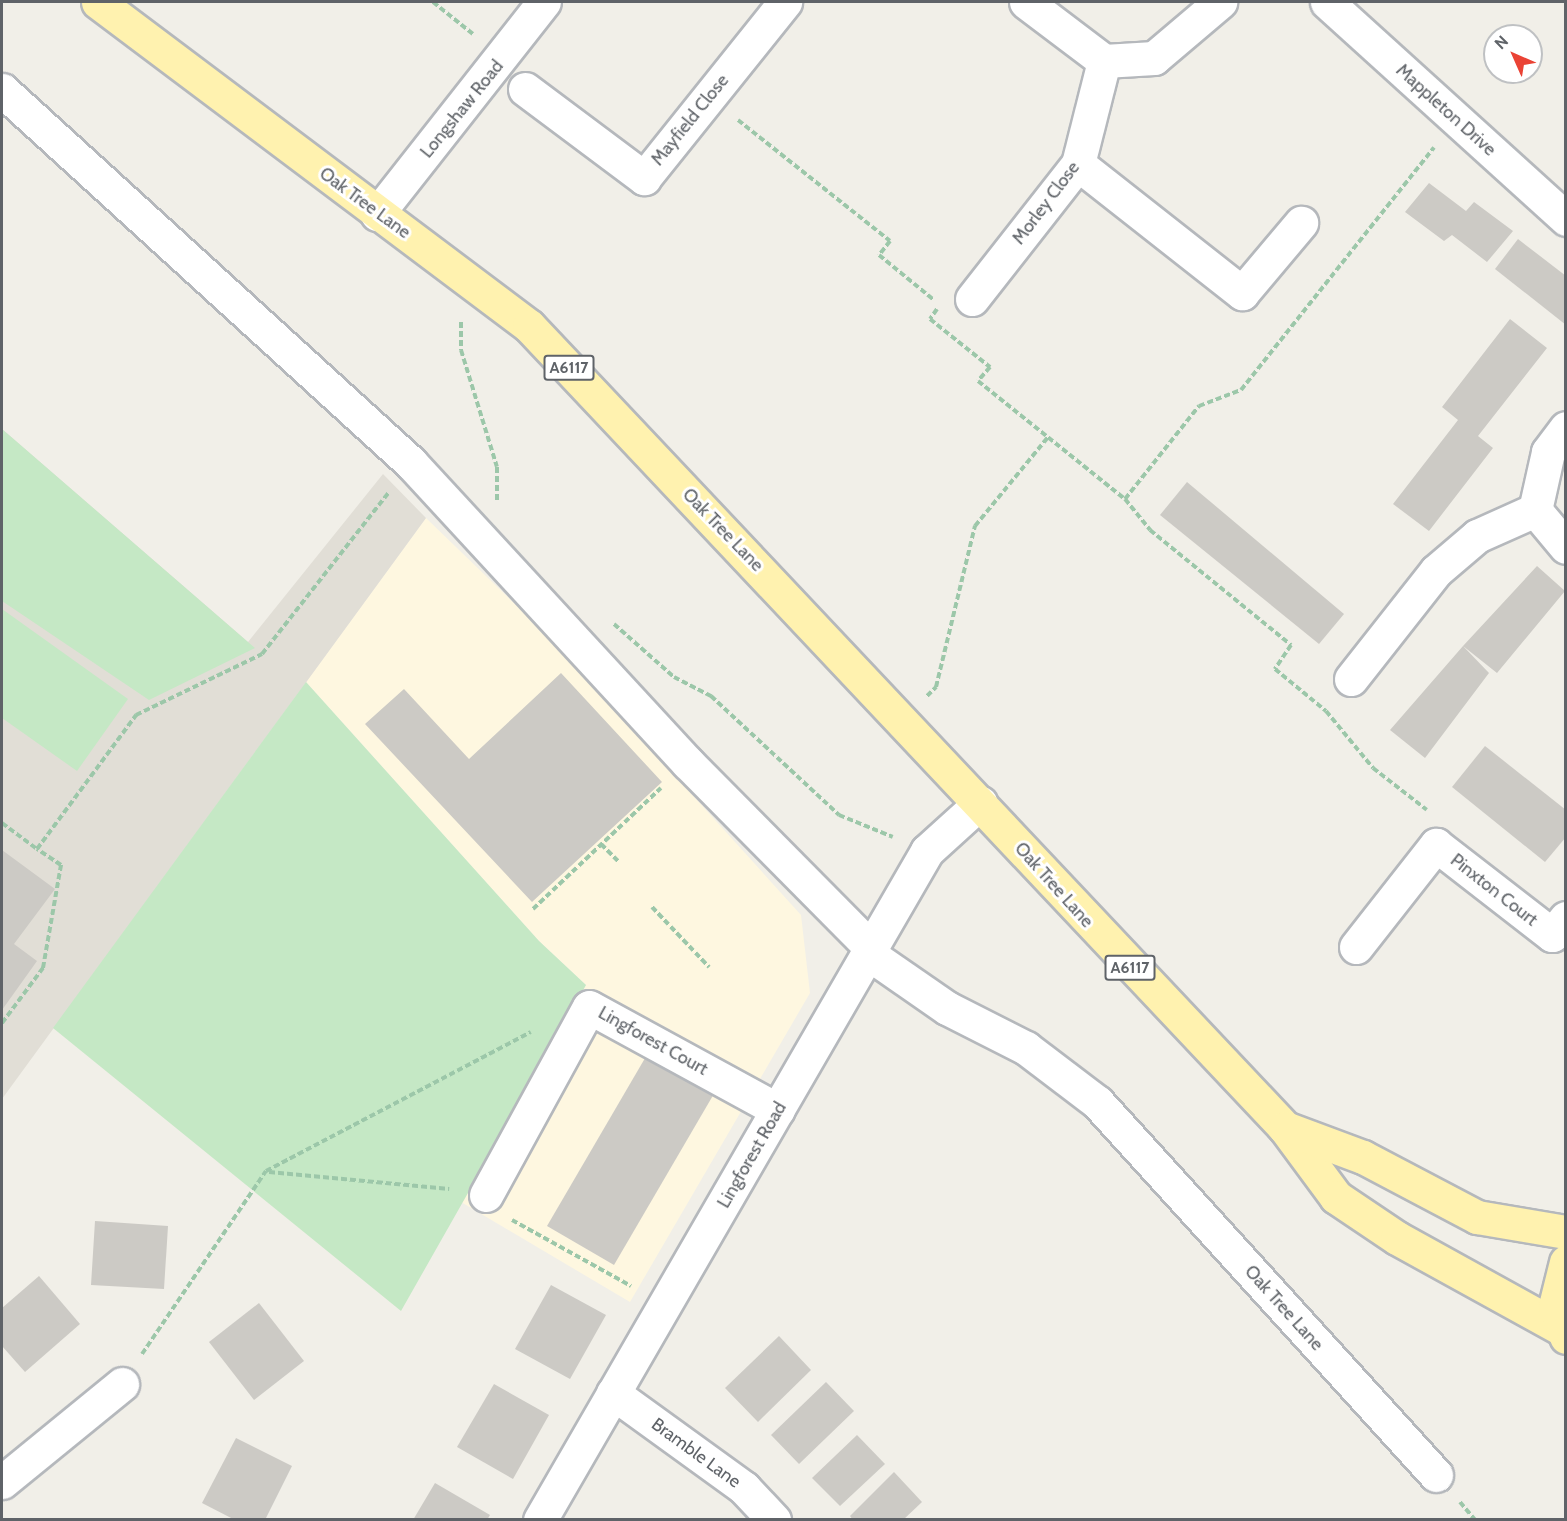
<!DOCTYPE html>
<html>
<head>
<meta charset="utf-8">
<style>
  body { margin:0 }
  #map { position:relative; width:1567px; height:1521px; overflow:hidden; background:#f1efe8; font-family:Cabin,sans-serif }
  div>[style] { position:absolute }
  .commercial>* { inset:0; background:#fef7e0 }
  .education>* { inset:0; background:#e1ded6 }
  .green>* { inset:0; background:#c5e8c5 }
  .building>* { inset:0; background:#cccac5 }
  .path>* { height:4px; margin-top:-2px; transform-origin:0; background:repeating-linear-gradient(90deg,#9cc7a9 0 6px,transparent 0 9px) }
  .roads { filter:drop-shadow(2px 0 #b5b8bc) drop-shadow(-2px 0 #b5b8bc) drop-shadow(0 2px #b5b8bc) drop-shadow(0 -2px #b5b8bc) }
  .minor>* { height:33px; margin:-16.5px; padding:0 16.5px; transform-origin:16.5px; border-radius:16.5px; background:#fff }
  .primary>* { height:33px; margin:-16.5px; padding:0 16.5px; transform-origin:16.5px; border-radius:16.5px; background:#fff2af }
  span { translate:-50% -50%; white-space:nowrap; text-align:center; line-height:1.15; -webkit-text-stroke:6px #fff; paint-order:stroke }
  .shield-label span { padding:2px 4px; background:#fff; border:2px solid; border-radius:4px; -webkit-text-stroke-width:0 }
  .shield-label { font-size:16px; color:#5f6368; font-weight:700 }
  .street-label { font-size:18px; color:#5f6368 }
  .frame { position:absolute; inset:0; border:3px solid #5f6368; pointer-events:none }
  .north { position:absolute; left:1483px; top:24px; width:60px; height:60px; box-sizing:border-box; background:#fff; border:2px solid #bfc1c3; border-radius:50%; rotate:315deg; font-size:16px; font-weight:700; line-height:24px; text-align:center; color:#5f6368 }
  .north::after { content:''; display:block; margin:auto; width:21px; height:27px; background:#ea4335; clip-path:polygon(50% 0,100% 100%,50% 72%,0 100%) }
</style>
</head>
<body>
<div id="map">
  <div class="commercial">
    <i style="clip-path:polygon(426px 518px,553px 641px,801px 915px,810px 993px,630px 1302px,461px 1202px,586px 985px,539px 941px,306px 682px)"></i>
  </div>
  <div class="education">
    <i style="clip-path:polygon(2px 429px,248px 642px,383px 474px,426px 518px,2px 1099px)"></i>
  </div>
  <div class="green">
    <i style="clip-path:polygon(2px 429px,248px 642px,255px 648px,149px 700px,2px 601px)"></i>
    <i style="clip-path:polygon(2px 609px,128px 699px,77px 771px,2px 718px)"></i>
    <i style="clip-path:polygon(306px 682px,539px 941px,586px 985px,401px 1311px,53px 1028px)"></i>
  </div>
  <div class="building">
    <i style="clip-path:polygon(1429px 183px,1466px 211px,1474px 202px,1513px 231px,1487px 262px,1452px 235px,1444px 241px,1405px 212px)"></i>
    <i style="clip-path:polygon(1518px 239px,1566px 276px,1566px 325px,1495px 269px)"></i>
    <i style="clip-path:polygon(1510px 319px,1547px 348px,1478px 436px,1493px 448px,1429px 531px,1393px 504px,1458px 420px,1442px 407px)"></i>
    <i style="clip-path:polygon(1187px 482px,1344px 614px,1319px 644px,1160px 515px)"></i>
    <i style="clip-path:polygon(1537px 566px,1565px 591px,1497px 673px,1463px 646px,1489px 673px,1425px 758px,1390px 730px,1463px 646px)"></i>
    <i style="clip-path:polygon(561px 673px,662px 782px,532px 902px,365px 724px,404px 689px,469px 759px)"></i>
    <i style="clip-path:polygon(1485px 746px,1566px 810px,1566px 837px,1545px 862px,1452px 787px)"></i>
    <i style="clip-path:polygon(2px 850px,55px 889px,14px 944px,37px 961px,2px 1010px)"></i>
    <i style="clip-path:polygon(648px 1053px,715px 1092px,614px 1265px,547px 1226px)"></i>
    <i style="clip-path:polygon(95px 1221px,168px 1226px,164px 1289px,91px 1285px)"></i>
    <i style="clip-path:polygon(39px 1276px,80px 1324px,25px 1372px,2px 1346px,2px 1308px)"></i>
    <i style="clip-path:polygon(551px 1285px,606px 1315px,570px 1379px,515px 1349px)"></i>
    <i style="clip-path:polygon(259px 1303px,304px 1361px,254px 1400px,209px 1342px)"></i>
    <i style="clip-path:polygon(779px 1336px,811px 1370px,758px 1422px,725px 1388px)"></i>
    <i style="clip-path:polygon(826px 1382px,854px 1411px,799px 1464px,771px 1435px)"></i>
    <i style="clip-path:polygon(494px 1384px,549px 1415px,513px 1479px,457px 1447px)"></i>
    <i style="clip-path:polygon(857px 1435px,885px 1464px,840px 1506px,812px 1478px)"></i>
    <i style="clip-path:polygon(236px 1438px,292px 1466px,265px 1520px,235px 1520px,202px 1503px)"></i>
    <i style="clip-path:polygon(894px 1472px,922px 1502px,903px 1520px,853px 1520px,850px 1516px)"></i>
    <i style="clip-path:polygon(435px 1483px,490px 1515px,487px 1520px,413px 1520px)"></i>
  </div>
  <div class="path">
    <i style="left:433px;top:2px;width:51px;rotate:38.7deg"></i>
    <i style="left:738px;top:120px;width:194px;rotate:38.5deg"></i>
    <i style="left:890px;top:241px;width:18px;rotate:128deg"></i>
    <i style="left:879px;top:255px;width:71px;rotate:39.3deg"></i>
    <i style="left:937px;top:309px;width:12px;rotate:125deg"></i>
    <i style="left:930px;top:319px;width:77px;rotate:38.7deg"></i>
    <i style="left:990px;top:367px;width:18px;rotate:131deg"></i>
    <i style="left:978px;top:381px;width:189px;rotate:38.8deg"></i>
    <i style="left:1125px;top:499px;width:119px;rotate:-51.5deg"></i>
    <i style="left:1199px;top:406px;width:45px;rotate:-20.9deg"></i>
    <i style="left:1241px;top:390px;width:310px;rotate:-51.5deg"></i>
    <i style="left:461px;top:322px;width:28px;rotate:90deg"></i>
    <i style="left:461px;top:350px;width:122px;rotate:72.9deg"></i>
    <i style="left:497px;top:467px;width:34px;rotate:90deg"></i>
    <i style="left:1125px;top:499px;width:40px;rotate:51deg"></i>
    <i style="left:1150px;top:530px;width:182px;rotate:39.2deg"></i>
    <i style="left:1291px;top:645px;width:29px;rotate:124deg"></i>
    <i style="left:1275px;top:669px;width:66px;rotate:39.5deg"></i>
    <i style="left:1326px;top:711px;width:74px;rotate:50.5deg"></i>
    <i style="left:1373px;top:768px;width:68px;rotate:37.9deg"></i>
    <i style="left:614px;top:624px;width:80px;rotate:41.5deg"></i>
    <i style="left:674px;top:677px;width:42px;rotate:27.2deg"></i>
    <i style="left:711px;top:696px;width:175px;rotate:42.9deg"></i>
    <i style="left:839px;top:815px;width:58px;rotate:22.2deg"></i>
    <i style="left:927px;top:696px;width:13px;rotate:-45deg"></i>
    <i style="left:936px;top:687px;width:166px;rotate:-76.4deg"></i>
    <i style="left:975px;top:526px;width:115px;rotate:-50.6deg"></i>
    <i style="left:2px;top:823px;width:44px;rotate:36.6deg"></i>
    <i style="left:601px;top:844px;width:24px;rotate:45deg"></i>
    <i style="left:652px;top:907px;width:83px;rotate:46.5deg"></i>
    <i style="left:533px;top:909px;width:176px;rotate:-43.4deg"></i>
    <i style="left:2px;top:1023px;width:69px;rotate:-53.3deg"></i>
    <i style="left:43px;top:968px;width:105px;rotate:-80.1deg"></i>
    <i style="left:61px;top:865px;width:29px;rotate:-146deg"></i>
    <i style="left:37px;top:849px;width:167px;rotate:-53.5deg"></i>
    <i style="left:136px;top:715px;width:140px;rotate:-25.8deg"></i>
    <i style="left:262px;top:654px;width:206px;rotate:-51.9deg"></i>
    <i style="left:269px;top:1172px;width:181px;rotate:5.4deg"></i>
    <i style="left:512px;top:1220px;width:136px;rotate:29deg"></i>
    <i style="left:142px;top:1354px;width:221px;rotate:-55.9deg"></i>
    <i style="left:266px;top:1171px;width:299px;rotate:-27.7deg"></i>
    <i style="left:1460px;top:1502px;width:23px;rotate:50deg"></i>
  </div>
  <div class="roads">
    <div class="minor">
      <i style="left:1026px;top:2px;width:98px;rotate:37.1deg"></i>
      <i style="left:1104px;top:61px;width:50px;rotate:-3.4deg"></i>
      <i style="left:1154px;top:58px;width:87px;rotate:-40.3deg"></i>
      <i style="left:1327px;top:2px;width:323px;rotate:42.2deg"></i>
      <i style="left:525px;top:89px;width:149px;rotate:36.8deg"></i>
      <i style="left:644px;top:178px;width:226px;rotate:-51.3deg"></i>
      <i style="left:2px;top:90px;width:554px;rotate:42.36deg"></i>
      <i style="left:411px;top:463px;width:408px;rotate:47.3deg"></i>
      <i style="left:688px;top:763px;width:262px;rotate:45.3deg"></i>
      <i style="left:1078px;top:164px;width:209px;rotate:38.2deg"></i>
      <i style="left:1242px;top:293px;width:92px;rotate:-49.9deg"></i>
      <i style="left:377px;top:214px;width:270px;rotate:-51.8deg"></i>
      <i style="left:972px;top:299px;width:172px;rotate:-51.9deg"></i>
      <i style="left:1078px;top:164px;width:106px;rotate:-75.8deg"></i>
      <i style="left:1566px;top:428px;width:30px;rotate:127deg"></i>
      <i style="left:1548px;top:452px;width:59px;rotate:102.6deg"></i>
      <i style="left:1535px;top:510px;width:48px;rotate:50deg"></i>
      <i style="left:1351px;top:679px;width:137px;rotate:-51.8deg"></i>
      <i style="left:1436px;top:571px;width:54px;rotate:-40.5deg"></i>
      <i style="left:1477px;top:536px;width:64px;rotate:-24.1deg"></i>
      <i style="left:1356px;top:947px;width:130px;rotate:-51.9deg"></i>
      <i style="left:1436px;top:845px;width:147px;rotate:37.8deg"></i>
      <i style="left:1552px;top:935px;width:22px;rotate:-51deg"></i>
      <i style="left:869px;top:954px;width:95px;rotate:34.7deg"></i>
      <i style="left:947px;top:1008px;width:89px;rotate:26.9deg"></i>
      <i style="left:1026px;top:1048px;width:89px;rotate:37.3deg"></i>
      <i style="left:1097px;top:1102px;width:504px;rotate:47.73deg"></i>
      <i style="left:486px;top:1195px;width:214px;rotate:-61.3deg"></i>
      <i style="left:589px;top:1007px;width:215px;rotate:28.6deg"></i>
      <i style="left:613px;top:1393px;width:162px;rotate:35.9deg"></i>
      <i style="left:744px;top:1488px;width:44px;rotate:46.8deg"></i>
      <i style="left:2px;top:1482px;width:155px;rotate:-39.2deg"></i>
      <i style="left:540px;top:1520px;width:773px;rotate:-59.95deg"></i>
      <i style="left:927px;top:851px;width:72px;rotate:-42.2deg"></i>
    </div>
    <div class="primary">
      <i style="left:98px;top:2px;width:539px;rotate:36.93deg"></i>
      <i style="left:529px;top:326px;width:1102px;rotate:46.69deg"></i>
      <i style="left:1285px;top:1128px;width:86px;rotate:53.5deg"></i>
      <i style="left:1336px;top:1197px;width:73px;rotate:33.9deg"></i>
      <i style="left:1397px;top:1238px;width:186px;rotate:28.9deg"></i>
      <i style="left:1285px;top:1128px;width:83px;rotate:20.4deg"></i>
      <i style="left:1363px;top:1157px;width:129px;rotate:27.8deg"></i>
      <i style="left:1477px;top:1217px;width:90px;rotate:9.6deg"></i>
      <i style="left:1566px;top:1262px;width:45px;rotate:104deg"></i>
      <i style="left:1555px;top:1306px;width:33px;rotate:70deg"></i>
    </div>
  </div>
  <div class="shield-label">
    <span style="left:569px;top:368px">A6117</span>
    <span style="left:1130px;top:968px">A6117</span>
  </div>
  <div class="street-label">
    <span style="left:462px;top:109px;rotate:-51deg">Longshaw Road</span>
    <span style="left:1446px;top:110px;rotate:42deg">Mappleton Drive</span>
    <span style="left:690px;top:120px;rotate:-51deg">Mayfield Close</span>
    <span style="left:365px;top:203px;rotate:36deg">Oak Tree Lane</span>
    <span style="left:1046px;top:203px;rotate:-53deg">Morley Close</span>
    <span style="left:723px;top:530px;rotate:46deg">Oak Tree Lane</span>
    <span style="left:1054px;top:885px;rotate:48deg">Oak Tree Lane</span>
    <span style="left:1494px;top:890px;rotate:38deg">Pinxton Court</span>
    <span style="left:653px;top:1041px;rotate:29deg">Lingforest Court</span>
    <span style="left:752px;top:1155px;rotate:-60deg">Lingforest Road</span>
    <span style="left:1284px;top:1308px;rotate:48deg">Oak Tree Lane</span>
    <span style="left:696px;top:1453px;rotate:36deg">Bramble Lane</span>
  </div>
  <div class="frame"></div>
  <div class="north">N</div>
</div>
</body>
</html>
